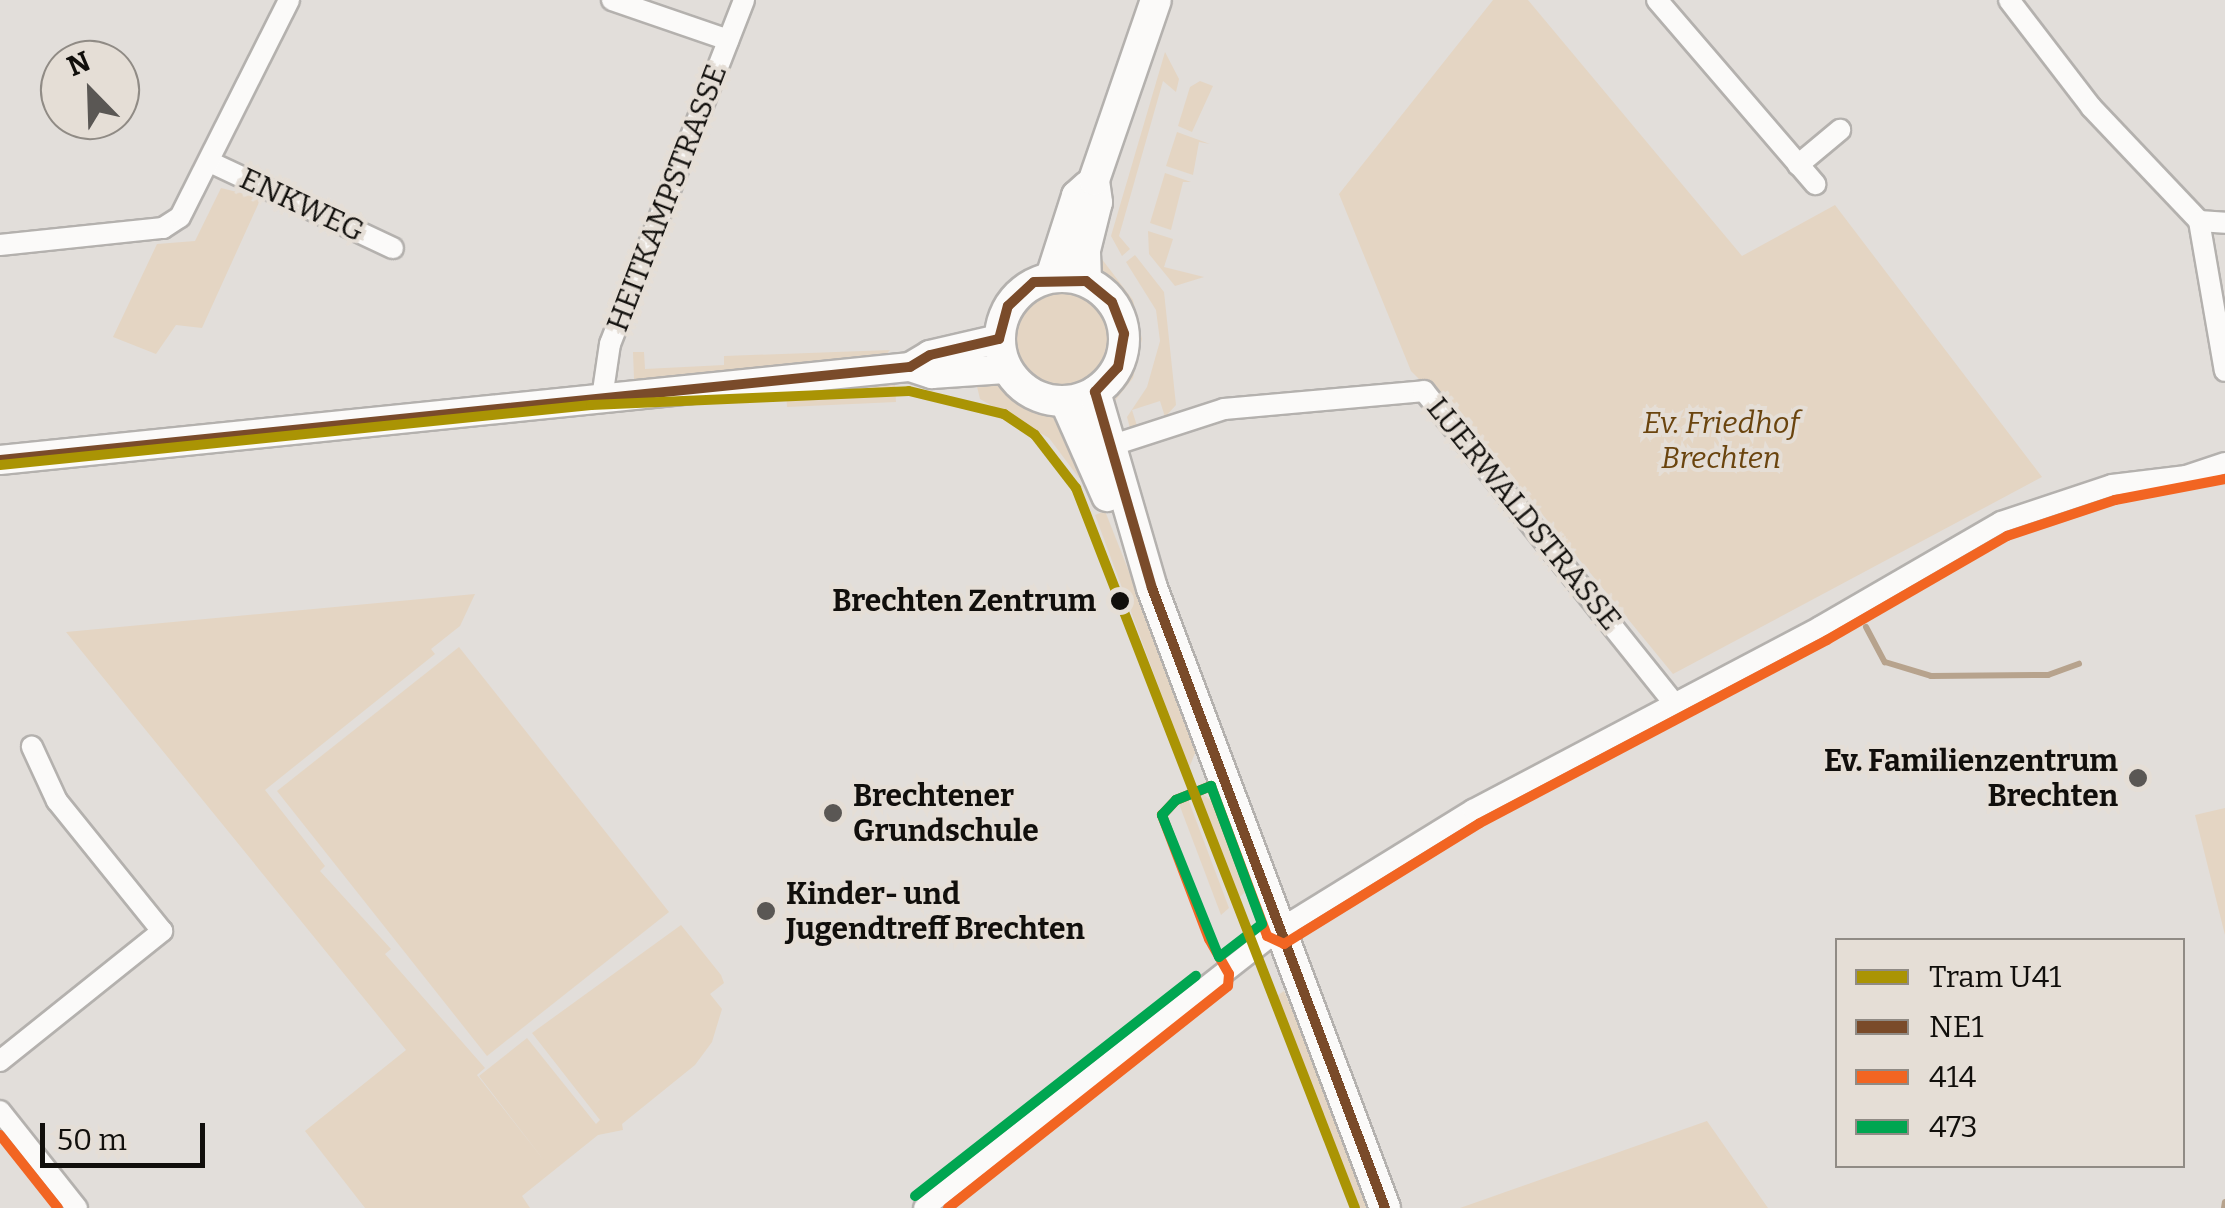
<!DOCTYPE html>
<html>
<head>
<meta charset="utf-8">
<style>
  body { margin:0 }
  #map { position:relative; width:2225px; height:1208px; overflow:hidden; background:#e2deda; font-family:Bitter,serif }
  div>[style] { position:absolute }
  .green>* { inset:0; background:#e4d5c3 }
  .round { border-radius:50% }
  .stream>* { height:6px; margin:-3px; padding:0 3px; transform-origin:3px; border-radius:3px; background:#b7a38d }
  .roads { filter:drop-shadow(2px 0 #b4b1ae) drop-shadow(-2px 0 #b4b1ae) drop-shadow(0 2px #b4b1ae) drop-shadow(0 -2px #b4b1ae) }
  .minor>* { height:20px; margin:-10px; padding:0 10px; transform-origin:10px; border-radius:10px; background:#fbfaf9 }
  .secondary>* { height:28px; margin:-14px; padding:0 14px; transform-origin:14px; border-radius:14px; background:#fbfaf9 }
  .primary>* { height:30px; margin:-15px; padding:0 15px; transform-origin:15px; border-radius:15px; background:#fbfaf9 }
  .primary>.ring { margin:-15px; padding:0; box-sizing:content-box; background:none; border:30px solid #fbfaf9; border-radius:50% }
  .bus-1>* { height:10px; margin:-5px; padding:0 5px; transform-origin:5px; border-radius:5px; background:#7a4b2a }
  .bus-2>* { height:10px; margin:-5px; padding:0 5px; transform-origin:5px; border-radius:5px; background:#f26522 }
  .bus-3>* { height:10px; margin:-5px; padding:0 5px; transform-origin:5px; border-radius:5px; background:#00a651 }
  .tram-1>* { height:10px; margin:-5px; padding:0 5px; transform-origin:5px; border-radius:5px; background:#aa9404 }
  .dots>* { width:28px; height:28px; translate:-50% -50%; box-sizing:border-box; border:5px solid #e5ded6; border-radius:50% }
  span { translate:-50% -50%; white-space:nowrap; text-align:center; line-height:1.15; -webkit-text-stroke:8px #e5ded6; paint-order:stroke }
  .street-label { font-size:30px; color:#110f0c }
  .park-label { font-size:30px; color:#6a440e; font-style:italic }
  .stop-label { font-size:30px; color:#110f0c; font-weight:700 }
  .right { translate:-100% -50%; text-align:right }
  .poi-label { font-size:30px; color:#110f0c; font-weight:700 }
  .left { translate:0 -50%; text-align:left }
  .legend { position:absolute; left:1835px; top:938px; width:350px; height:230px; box-sizing:border-box; background:#e5ded6; border:2px solid #908b85; margin:0; padding:12px 18px; list-style:none; font-size:30px; color:#110f0c }
  .legend li { display:flex; align-items:center; gap:20px; height:50px }
  .legend b { width:50px; border:2px solid #908b85 }
  .north { position:absolute; left:40px; top:40px; width:100px; height:100px; box-sizing:border-box; background:#e5ded6; border:2px solid #908b85; border-radius:50%; rotate:337deg; font-size:28px; font-weight:700; line-height:40px; text-align:center; color:#110f0c }
  .north::after { content:''; display:block; margin:auto; width:35px; height:45px; background:#5a5754; clip-path:polygon(50% 0,100% 100%,50% 72%,0 100%) }
  .scale { position:absolute; left:40px; top:1123px; width:165px; height:45px; box-sizing:border-box; border:5px solid #110f0c; border-top:0; padding-left:12px; font-size:30px; line-height:35px; white-space:nowrap; color:#110f0c; -webkit-text-stroke:8px #e5ded6; paint-order:stroke }
</style>
</head>
<body>
<div id="map">
  <div class="green">
    <i style="clip-path:polygon(1493px 0,1528px 0,1742px 256px,1835px 205px,2042px 477px,1673px 674px,1488px 448px,1411px 371px,1339px 194px)"></i>
    <i style="clip-path:polygon(1165px 52px,1179px 79px,1176px 92px,1163px 81px,1119px 236px,1130px 249px,1122px 256px,1111px 236px)"></i>
    <i style="clip-path:polygon(1200px 81px,1213px 86px,1192px 132px,1178px 126px,1190px 87px)"></i>
    <i style="clip-path:polygon(1177px 132px,1210px 144px,1199px 142px,1193px 175px,1166px 166px)"></i>
    <i style="clip-path:polygon(1165px 173px,1191px 182px,1183px 182px,1171px 230px,1150px 223px)"></i>
    <i style="clip-path:polygon(221px 188px,261px 198px,202px 328px,176px 325px,156px 354px,113px 337px,157px 244px,195px 241px)"></i>
    <i style="clip-path:polygon(1148px 231px,1173px 239px,1164px 267px,1204px 277px,1175px 286px,1149px 254px)"></i>
    <i style="clip-path:polygon(1098px 254px,1133px 300px,1142px 339px,1133px 378px,1114px 402px,1109px 401px,1134px 344px,1132px 319px,1099px 271px)"></i>
    <i style="clip-path:polygon(1135px 255px,1164px 292px,1176px 405px,1165px 417px,1160px 401px,1132px 410px,1137px 426px,1130px 428px,1127px 417px,1147px 387px,1160px 341px,1156px 310px,1126px 262px)"></i>
    <i class="round" style="left:1007px;top:286px;width:106px;height:106px"></i>
    <i style="clip-path:polygon(890px 350px,885px 356px,650px 381px,634px 379px,633px 352px,644px 352px,645px 369px,724px 365px,724px 356px)"></i>
    <i style="clip-path:polygon(975px 378px,999px 382px,1060px 417px,1091px 473px,1079px 478px,1049px 438px,980px 399px)"></i>
    <i style="clip-path:polygon(895px 383px,896px 402px,787px 407px,786px 392px)"></i>
    <i style="clip-path:polygon(1105px 511px,1198px 746px,1189px 768px,1095px 515px)"></i>
    <i style="clip-path:polygon(475px 594px,460px 626px,431px 649px,435px 654px,265px 790px,325px 866px,320px 871px,391px 949px,385px 954px,485px 1068px,477px 1075px,546px 1163px,479px 1076px,527px 1038px,596px 1124px,600px 1120px,532px 1033px,681px 925px,721px 975px,724px 983px,710px 994px,722px 1009px,712px 1042px,695px 1065px,622px 1124px,623px 1130px,598px 1135px,522px 1196px,530px 1208px,365px 1208px,305px 1131px,406px 1050px,66px 632px)"></i>
    <i style="clip-path:polygon(459px 647px,669px 912px,487px 1056px,277px 791px)"></i>
    <i style="clip-path:polygon(1195px 788px,1218px 806px,1245px 892px,1237px 900px)"></i>
    <i style="clip-path:polygon(1185px 791px,1229px 908px,1221px 915px,1176px 796px)"></i>
    <i style="clip-path:polygon(2225px 808px,2225px 935px,2195px 815px)"></i>
    <i style="clip-path:polygon(1284px 991px,1314px 1062px,1368px 1208px,1360px 1208px,1277px 996px)"></i>
    <i style="clip-path:polygon(1707px 1121px,1768px 1208px,1460px 1208px,1673px 1133px)"></i>
  </div>
  <div class="stream">
    <i style="left:1866px;top:627px;width:40px;rotate:62deg"></i>
    <i style="left:1885px;top:662px;width:48px;rotate:16.9deg"></i>
    <i style="left:1931px;top:676px;width:117px;rotate:-0.5deg"></i>
    <i style="left:2048px;top:675px;width:33px;rotate:-20deg"></i>
    <i style="left:2224px;top:1208px;width:6px;rotate:-81deg"></i>
  </div>
  <div class="roads">
    <div class="minor">
      <i style="left:612px;top:0;width:123px;rotate:19deg"></i>
      <i style="left:1657px;top:0;width:243px;rotate:49.3deg"></i>
      <i style="left:2009px;top:0;width:135px;rotate:52.5deg"></i>
      <i style="left:2091px;top:107px;width:157px;rotate:46.5deg"></i>
      <i style="left:212px;top:163px;width:200px;rotate:25.2deg"></i>
      <i style="left:1798px;top:165px;width:55px;rotate:-39.8deg"></i>
      <i style="left:2199px;top:221px;width:152px;rotate:80.2deg"></i>
      <i style="left:2199px;top:221px;width:26px;rotate:4deg"></i>
      <i style="left:0;top:245px;width:164px;rotate:-6deg"></i>
      <i style="left:163px;top:228px;width:20px;rotate:-33deg"></i>
      <i style="left:180px;top:217px;width:243px;rotate:-63.3deg"></i>
      <i style="left:602px;top:398px;width:55px;rotate:-81.6deg"></i>
      <i style="left:610px;top:344px;width:369px;rotate:-68.7deg"></i>
      <i style="left:1110px;top:446px;width:120px;rotate:-18deg"></i>
      <i style="left:1224px;top:409px;width:201px;rotate:-5.1deg"></i>
      <i style="left:1424px;top:391px;width:398px;rotate:51.3deg"></i>
      <i style="left:0;top:1061px;width:208px;rotate:-38.7deg"></i>
      <i style="left:162px;top:931px;width:167px;rotate:-128.9deg"></i>
      <i style="left:57px;top:801px;width:60px;rotate:-114.8deg"></i>
      <i style="left:0;top:1111px;width:124px;rotate:51.6deg"></i>
      <i style="left:924px;top:1208px;width:452px;rotate:-38.1deg"></i>
      <i style="left:1280px;top:929px;width:227px;rotate:-31.7deg"></i>
      <i style="left:1473px;top:810px;width:392px;rotate:-27.8deg"></i>
      <i style="left:1820px;top:627px;width:209px;rotate:-30.1deg"></i>
      <i style="left:2001px;top:522px;width:117px;rotate:-18.4deg"></i>
      <i style="left:2112px;top:485px;width:75px;rotate:-6.9deg"></i>
      <i style="left:2186px;top:476px;width:41px;rotate:-18.4deg"></i>
    </div>
    <div class="secondary">
      <i style="left:910px;top:367px;width:23px;rotate:-31deg"></i>
      <i style="left:930px;top:355px;width:71px;rotate:-13.1deg"></i>
      <i style="left:0;top:460px;width:915px;rotate:-5.84deg"></i>
      <i style="left:910px;top:367px;width:23px;rotate:18deg"></i>
      <i style="left:932px;top:374px;width:75px;rotate:-3.8deg"></i>
    </div>
    <div class="primary">
      <i class="ring" style="left:1000px;top:277px;width:94px;height:94px"></i>
      <i style="left:1051px;top:277px;width:85px;rotate:-72.2deg"></i>
      <i style="left:1077px;top:196px;width:15px;rotate:-42deg"></i>
      <i style="left:1086px;top:281px;width:31px;rotate:-92deg"></i>
      <i style="left:1085px;top:250px;width:49px;rotate:-76deg"></i>
      <i style="left:1097px;top:202px;width:22px;rotate:-98deg"></i>
      <i style="left:1094px;top:180px;width:190px;rotate:-71deg"></i>
      <i style="left:1095px;top:392px;width:204px;rotate:73.8deg"></i>
      <i style="left:1152px;top:588px;width:662px;rotate:69.4deg"></i>
      <i style="left:1065px;top:401px;width:104px;rotate:66.1deg"></i>
    </div>
  </div>
  <div class="bus-1">
    <i style="left:0;top:460px;width:915px;rotate:-5.84deg"></i>
    <i style="left:910px;top:367px;width:23px;rotate:-31deg"></i>
    <i style="left:930px;top:355px;width:71px;rotate:-13.1deg"></i>
    <i style="left:999px;top:339px;width:34px;rotate:-75deg"></i>
    <i style="left:1008px;top:306px;width:35px;rotate:-43deg"></i>
    <i style="left:1034px;top:282px;width:52px;rotate:-1.1deg"></i>
    <i style="left:1086px;top:281px;width:33px;rotate:39deg"></i>
    <i style="left:1112px;top:302px;width:34px;rotate:69deg"></i>
    <i style="left:1124px;top:334px;width:34px;rotate:100deg"></i>
    <i style="left:1118px;top:367px;width:34px;rotate:133deg"></i>
    <i style="left:1095px;top:392px;width:204px;rotate:73.8deg"></i>
    <i style="left:1152px;top:588px;width:662px;rotate:69.4deg"></i>
  </div>
  <div class="bus-2">
    <i style="left:0;top:1135px;width:93px;rotate:51.5deg"></i>
    <i style="left:948px;top:1208px;width:357px;rotate:-38.4deg"></i>
    <i style="left:1228px;top:986px;width:12px;rotate:-85deg"></i>
    <i style="left:1229px;top:974px;width:40px;rotate:-119.7deg"></i>
    <i style="left:1209px;top:939px;width:133px;rotate:-110.8deg"></i>
    <i style="left:1162px;top:815px;width:21px;rotate:-47deg"></i>
    <i style="left:1176px;top:800px;width:38px;rotate:-22deg"></i>
    <i style="left:1211px;top:786px;width:160px;rotate:69.5deg"></i>
    <i style="left:1267px;top:936px;width:19px;rotate:25deg"></i>
    <i style="left:1284px;top:944px;width:230px;rotate:-31.7deg"></i>
    <i style="left:1480px;top:823px;width:392px;rotate:-27.8deg"></i>
    <i style="left:1827px;top:640px;width:208px;rotate:-30deg"></i>
    <i style="left:2007px;top:536px;width:114px;rotate:-18.4deg"></i>
    <i style="left:2115px;top:500px;width:112px;rotate:-10.8deg"></i>
  </div>
  <div class="bus-3">
    <i style="left:1211px;top:786px;width:147px;rotate:69.7deg"></i>
    <i style="left:1262px;top:924px;width:54px;rotate:142.5deg"></i>
    <i style="left:1219px;top:957px;width:153px;rotate:-111.9deg"></i>
    <i style="left:1162px;top:815px;width:21px;rotate:-47deg"></i>
    <i style="left:1176px;top:800px;width:38px;rotate:-22deg"></i>
    <i style="left:915px;top:1196px;width:357px;rotate:-38.1deg"></i>
  </div>
  <div class="tram-1">
    <i style="left:0;top:465px;width:594px;rotate:-5.8deg"></i>
    <i style="left:591px;top:405px;width:318px;rotate:-2.5deg"></i>
    <i style="left:909px;top:391px;width:98px;rotate:13.6deg"></i>
    <i style="left:1004px;top:414px;width:37px;rotate:34deg"></i>
    <i style="left:1035px;top:435px;width:67px;rotate:52.3deg"></i>
    <i style="left:1076px;top:488px;width:772px;rotate:68.82deg"></i>
  </div>
  <div class="dots">
    <i style="left:1120px;top:601px;background:#110f0c"></i>
    <i style="left:2138px;top:778px;background:#5a5754"></i>
    <i style="left:833px;top:813px;background:#5a5754"></i>
    <i style="left:766px;top:911px;background:#5a5754"></i>
  </div>
  <div class="street-label">
    <span style="left:667px;top:198px;rotate:-69deg">HEITKAMPSTRASSE</span>
    <span style="left:302px;top:205px;rotate:25deg">ENKWEG</span>
    <span style="left:1524px;top:514px;rotate:51deg">LUERWALDSTRASSE</span>
  </div>
  <div class="park-label">
    <span style="left:1721px;top:440px">Ev. Friedhof<br>Brechten</span>
  </div>
  <div class="stop-label">
    <span class="right" style="left:1096px;top:601px">Brechten Zentrum</span>
  </div>
  <div class="poi-label">
    <span class="right" style="left:2118px;top:778px">Ev. Familienzentrum<br>Brechten</span>
    <span class="left" style="left:853px;top:813px">Brechtener<br>Grundschule</span>
    <span class="left" style="left:786px;top:911px">Kinder- und<br>Jugendtreff Brechten</span>
  </div>
  <ul class="legend">
  <li><b style="height:12px;background:#aa9404"></b>Tram U41</li>
  <li><b style="height:12px;background:#7a4b2a"></b>NE1</li>
  <li><b style="height:12px;background:#f26522"></b>414</li>
  <li><b style="height:12px;background:#00a651"></b>473</li>
  </ul>
  <div class="north">N</div>
  <div class="scale">50 m</div>
</div>
</body>
</html>
